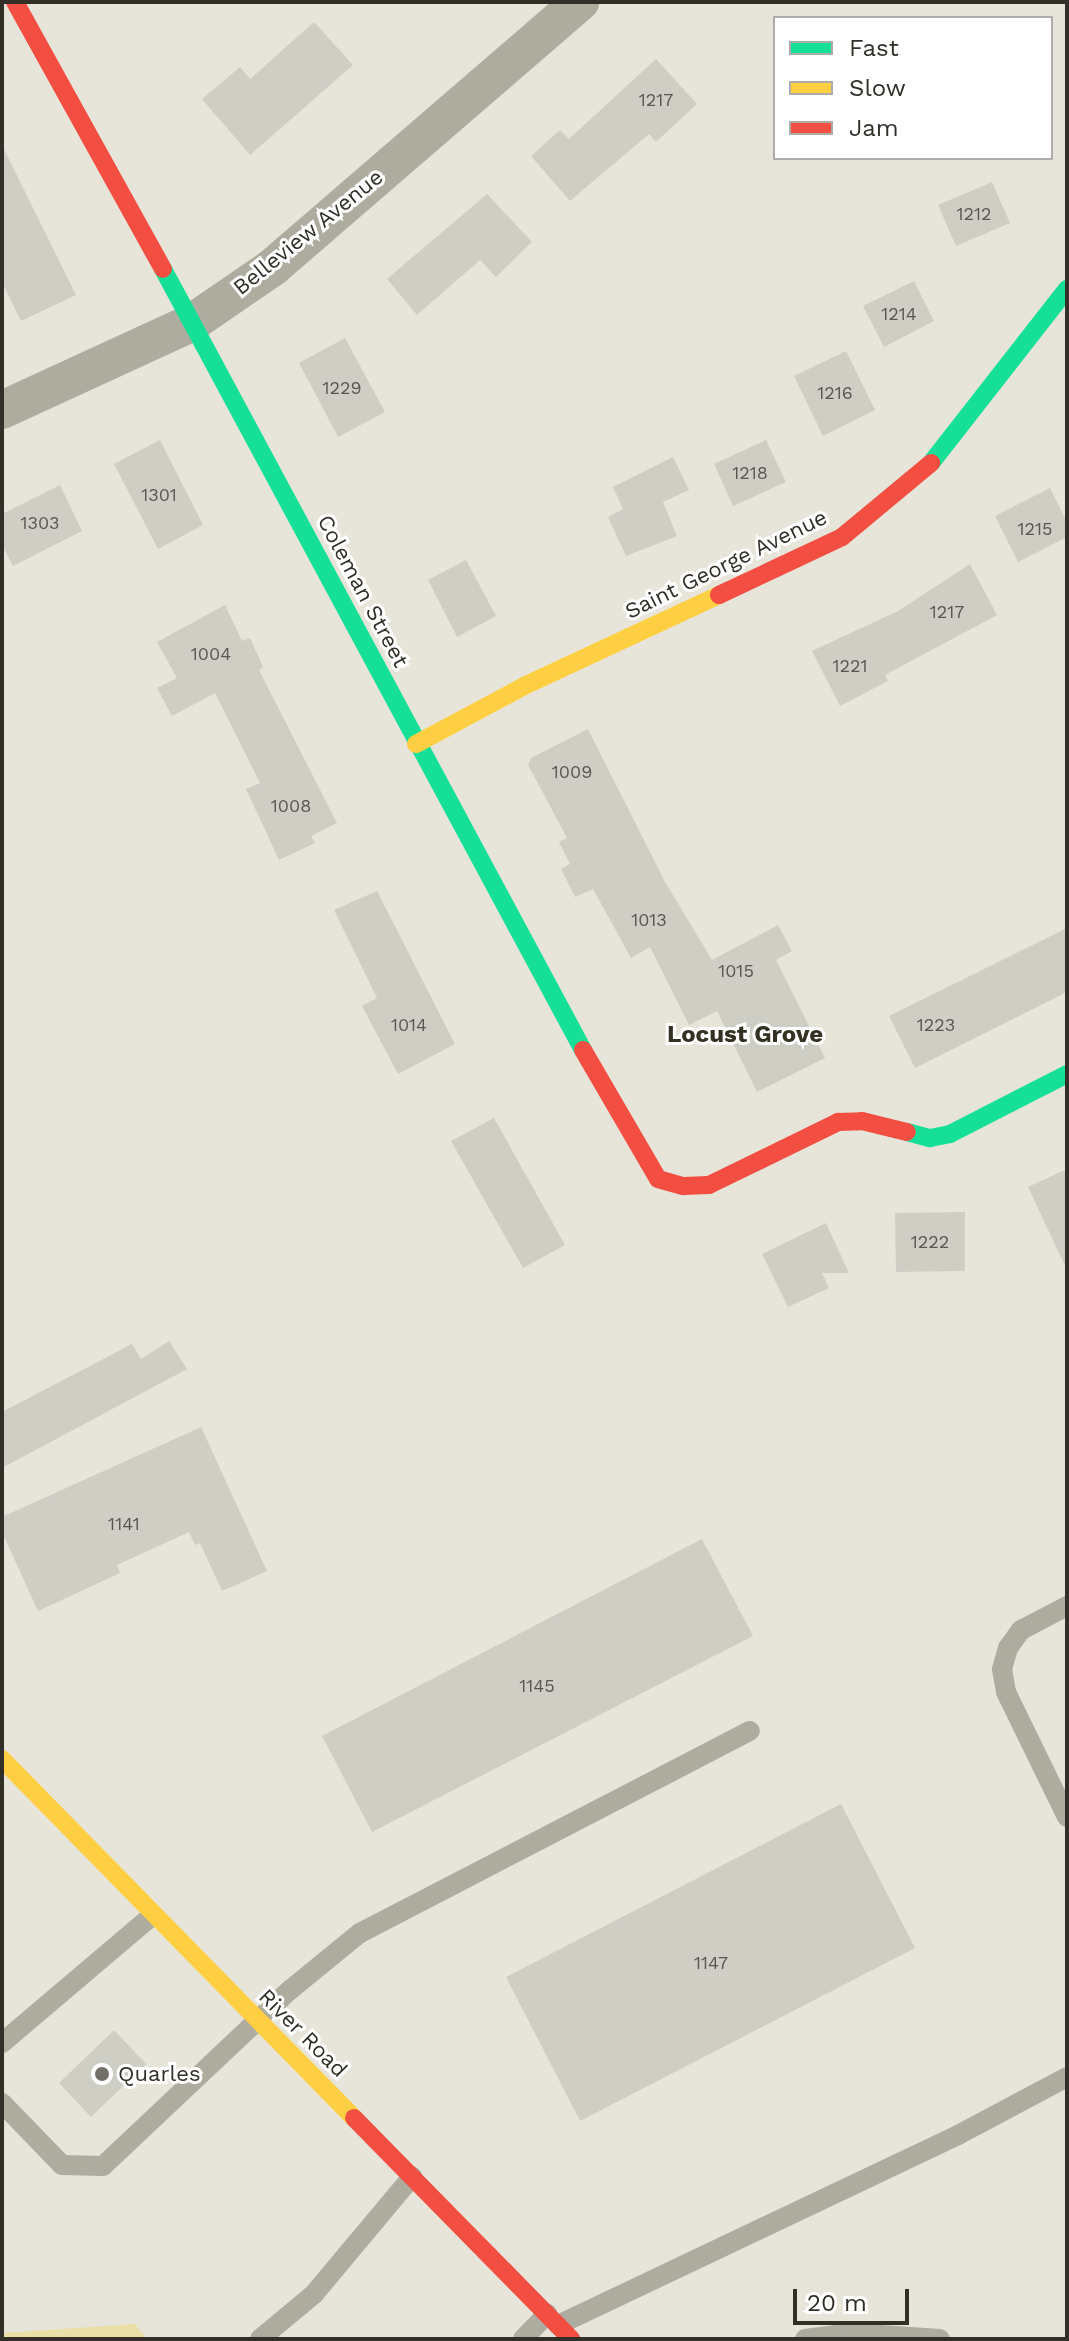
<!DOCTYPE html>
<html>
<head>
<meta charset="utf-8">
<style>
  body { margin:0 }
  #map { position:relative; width:1069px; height:2341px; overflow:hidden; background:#e7e5da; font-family:"Work Sans",sans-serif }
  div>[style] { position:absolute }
  .green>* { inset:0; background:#e9dfa7 }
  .building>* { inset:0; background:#cfcec5 }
  .lane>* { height:20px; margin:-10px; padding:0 10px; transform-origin:10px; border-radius:10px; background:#aeac9f }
  .street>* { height:38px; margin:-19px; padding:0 19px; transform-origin:19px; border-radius:19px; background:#aeac9f }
  .fast>* { height:18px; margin:-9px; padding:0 9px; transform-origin:9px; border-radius:9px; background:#16e098 }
  .slow>* { height:18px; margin:-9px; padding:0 9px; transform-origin:9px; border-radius:9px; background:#ffcf43 }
  .jam>* { height:18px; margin:-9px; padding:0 9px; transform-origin:9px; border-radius:9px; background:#f24e42 }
  .dots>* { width:22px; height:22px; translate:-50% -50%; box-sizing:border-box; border:4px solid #fff; border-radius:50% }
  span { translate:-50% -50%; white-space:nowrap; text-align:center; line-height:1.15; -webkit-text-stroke:6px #fff; paint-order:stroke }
  .number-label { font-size:18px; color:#595850 }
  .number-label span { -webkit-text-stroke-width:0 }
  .street-label { font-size:22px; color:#312f28 }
  .poi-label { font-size:22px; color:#312f28 }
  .left { translate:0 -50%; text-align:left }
  .neighbourhood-label { font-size:24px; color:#333121; font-weight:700 }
  .frame { position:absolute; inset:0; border:4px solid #312f28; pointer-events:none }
  .legend { position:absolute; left:773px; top:16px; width:280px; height:144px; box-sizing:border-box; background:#fff; border:2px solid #adaca9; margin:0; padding:10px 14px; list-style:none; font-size:24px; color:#312f28 }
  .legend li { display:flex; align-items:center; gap:16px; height:40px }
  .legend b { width:40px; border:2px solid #adaca9 }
  .scale { position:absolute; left:793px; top:2289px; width:116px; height:36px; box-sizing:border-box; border:4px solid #312f28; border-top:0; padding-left:10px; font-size:24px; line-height:28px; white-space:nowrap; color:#312f28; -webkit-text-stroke:6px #fff; paint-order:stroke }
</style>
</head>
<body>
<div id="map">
  <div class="green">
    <i style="clip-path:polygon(135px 2324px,147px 2339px,2px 2339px,2px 2333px)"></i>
  </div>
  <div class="building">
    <i style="clip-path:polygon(314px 22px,353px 65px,250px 155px,202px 99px,240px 67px,250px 79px)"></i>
    <i style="clip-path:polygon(656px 59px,697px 104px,656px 142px,649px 134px,570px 201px,531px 156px,560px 130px,569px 139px)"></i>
    <i style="clip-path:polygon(2px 145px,76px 295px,21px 321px,2px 282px)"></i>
    <i style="clip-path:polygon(992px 182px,1010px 223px,956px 246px,938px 205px)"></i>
    <i style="clip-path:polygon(487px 194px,532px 242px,496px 277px,480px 260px,417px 315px,387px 279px)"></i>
    <i style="clip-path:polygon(914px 281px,934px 321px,884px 347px,863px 306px)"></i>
    <i style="clip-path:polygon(345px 338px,385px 412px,338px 437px,299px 363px)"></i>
    <i style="clip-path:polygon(846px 351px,875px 410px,823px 436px,794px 376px)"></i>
    <i style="clip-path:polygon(160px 440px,203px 525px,158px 549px,114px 464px)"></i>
    <i style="clip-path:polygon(766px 440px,786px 482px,733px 506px,714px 464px)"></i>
    <i style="clip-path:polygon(673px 457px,689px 490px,663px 502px,677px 536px,626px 556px,608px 517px,623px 509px,613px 487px)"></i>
    <i style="clip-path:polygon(60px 485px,82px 531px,13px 566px,2px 545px,2px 514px)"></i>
    <i style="clip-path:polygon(1050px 488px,1067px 522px,1067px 537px,1018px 562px,995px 516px)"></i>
    <i style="clip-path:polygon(466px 560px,496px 616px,457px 637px,428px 580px)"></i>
    <i style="clip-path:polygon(970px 564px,997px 615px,885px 675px,888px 681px,840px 706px,812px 651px,898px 611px)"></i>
    <i style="clip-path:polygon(225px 605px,242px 641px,250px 638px,263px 667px,259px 670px,337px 823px,311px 836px,315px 843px,279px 860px,246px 789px,260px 783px,215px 693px,172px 716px,157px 688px,177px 678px,157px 642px)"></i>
    <i style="clip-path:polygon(588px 729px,665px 882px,712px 960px,778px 925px,792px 951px,776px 960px,825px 1058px,757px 1092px,717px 1011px,689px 1025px,650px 947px,631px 958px,593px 889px,575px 897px,561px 869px,570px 864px,559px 842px,567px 838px,528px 765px,531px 758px)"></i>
    <i style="clip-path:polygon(377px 891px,455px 1044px,398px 1074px,362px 1006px,377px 998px,334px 910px)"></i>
    <i style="clip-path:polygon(1067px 928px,1067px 992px,915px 1068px,889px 1016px)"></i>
    <i style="clip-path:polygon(494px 1118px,565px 1245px,523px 1268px,451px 1141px)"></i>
    <i style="clip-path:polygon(1067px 1169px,1067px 1270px,1028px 1187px)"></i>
    <i style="clip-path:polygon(965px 1212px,965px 1271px,896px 1272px,895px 1213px)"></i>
    <i style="clip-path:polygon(826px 1223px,849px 1273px,822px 1273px,829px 1288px,788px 1307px,762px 1254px)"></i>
    <i style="clip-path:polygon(169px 1341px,187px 1369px,2px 1468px,2px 1412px,132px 1344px,141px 1359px)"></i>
    <i style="clip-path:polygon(201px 1427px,267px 1571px,222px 1591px,200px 1543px,195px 1545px,189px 1532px,117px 1565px,120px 1573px,38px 1611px,2px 1532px,2px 1517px)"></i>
    <i style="clip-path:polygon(702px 1539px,753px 1636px,372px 1832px,322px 1736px)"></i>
    <i style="clip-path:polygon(841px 1804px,915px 1948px,580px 2121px,506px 1977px)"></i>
    <i style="clip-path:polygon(114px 2030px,146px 2064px,91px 2117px,59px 2083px)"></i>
  </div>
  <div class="lane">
    <i style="left:1067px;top:1606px;width:52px;rotate:152.4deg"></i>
    <i style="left:1021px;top:1630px;width:22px;rotate:126deg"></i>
    <i style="left:1008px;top:1648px;width:22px;rotate:106deg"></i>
    <i style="left:1002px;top:1669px;width:23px;rotate:80deg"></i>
    <i style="left:1006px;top:1692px;width:139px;rotate:64deg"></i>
    <i style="left:2px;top:2043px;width:198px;rotate:-40.3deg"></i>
    <i style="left:2px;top:2103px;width:86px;rotate:45.9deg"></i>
    <i style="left:62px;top:2165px;width:41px;rotate:1.4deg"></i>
    <i style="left:103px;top:2166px;width:257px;rotate:-43.3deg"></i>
    <i style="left:290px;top:1990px;width:90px;rotate:-39.2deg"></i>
    <i style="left:360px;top:1933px;width:439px;rotate:-27.4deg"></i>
    <i style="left:558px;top:2325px;width:443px;rotate:-25.4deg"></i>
    <i style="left:958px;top:2135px;width:123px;rotate:-28deg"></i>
    <i style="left:260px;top:2339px;width:70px;rotate:-39.8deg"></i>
    <i style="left:314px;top:2294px;width:153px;rotate:-50.1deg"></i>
    <i style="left:523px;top:2339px;width:35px;rotate:-46deg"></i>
    <i style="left:805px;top:2339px;width:47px;rotate:-7.3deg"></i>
    <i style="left:852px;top:2333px;width:88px;rotate:3.9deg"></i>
  </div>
  <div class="street">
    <i style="left:2px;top:410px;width:210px;rotate:-24.7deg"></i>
    <i style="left:193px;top:322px;width:97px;rotate:-34.5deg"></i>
    <i style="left:273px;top:267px;width:406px;rotate:-40.8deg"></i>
  </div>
  <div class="fast">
    <i style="left:163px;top:269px;width:887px;rotate:61.73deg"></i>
    <i style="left:931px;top:463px;width:221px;rotate:-52deg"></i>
    <i style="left:907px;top:1132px;width:24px;rotate:15deg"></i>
    <i style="left:930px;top:1138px;width:20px;rotate:-11deg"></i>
    <i style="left:950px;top:1134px;width:131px;rotate:-27.1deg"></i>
  </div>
  <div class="slow">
    <i style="left:416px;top:744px;width:123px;rotate:-28.2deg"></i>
    <i style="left:524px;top:686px;width:215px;rotate:-25deg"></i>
    <i style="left:2px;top:1759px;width:503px;rotate:45.56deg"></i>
  </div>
  <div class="jam">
    <i style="left:15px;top:2px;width:305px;rotate:61deg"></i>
    <i style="left:719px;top:595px;width:136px;rotate:-25.2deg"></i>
    <i style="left:842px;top:537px;width:116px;rotate:-39.7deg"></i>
    <i style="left:583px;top:1050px;width:149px;rotate:59.8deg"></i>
    <i style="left:658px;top:1179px;width:26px;rotate:16deg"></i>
    <i style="left:683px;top:1186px;width:26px;rotate:-2deg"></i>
    <i style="left:709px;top:1185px;width:144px;rotate:-26deg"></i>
    <i style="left:838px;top:1122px;width:24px;rotate:-2deg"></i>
    <i style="left:862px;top:1121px;width:46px;rotate:13.7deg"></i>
    <i style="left:354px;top:2118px;width:310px;rotate:45.5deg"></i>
  </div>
  <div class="dots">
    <i style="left:102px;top:2074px;background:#716f66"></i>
  </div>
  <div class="number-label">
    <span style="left:656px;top:100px">1217</span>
    <span style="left:974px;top:214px">1212</span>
    <span style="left:899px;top:314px">1214</span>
    <span style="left:342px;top:388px">1229</span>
    <span style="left:835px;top:393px">1216</span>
    <span style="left:750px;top:473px">1218</span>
    <span style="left:159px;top:495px">1301</span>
    <span style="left:40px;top:523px">1303</span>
    <span style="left:1035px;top:529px">1215</span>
    <span style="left:947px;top:612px">1217</span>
    <span style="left:211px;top:654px">1004</span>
    <span style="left:850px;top:666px">1221</span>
    <span style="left:572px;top:772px">1009</span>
    <span style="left:291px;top:806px">1008</span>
    <span style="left:649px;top:920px">1013</span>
    <span style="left:736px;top:971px">1015</span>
    <span style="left:409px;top:1025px">1014</span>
    <span style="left:936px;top:1025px">1223</span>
    <span style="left:930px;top:1242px">1222</span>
    <span style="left:124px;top:1524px">1141</span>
    <span style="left:537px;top:1686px">1145</span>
    <span style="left:711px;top:1963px">1147</span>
  </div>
  <div class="street-label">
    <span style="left:308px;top:232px;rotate:-39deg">Belleview Avenue</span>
    <span style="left:726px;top:564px;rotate:-26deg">Saint George Avenue</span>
    <span style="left:363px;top:591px;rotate:62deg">Coleman Street</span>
    <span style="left:303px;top:2033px;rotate:45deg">River Road</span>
  </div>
  <div class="poi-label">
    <span class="left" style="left:118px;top:2074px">Quarles</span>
  </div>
  <div class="neighbourhood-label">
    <span style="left:745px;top:1035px">Locust Grove</span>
  </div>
  <div class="frame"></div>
  <ul class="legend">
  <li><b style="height:10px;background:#16e098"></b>Fast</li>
  <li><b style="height:10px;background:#ffcf43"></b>Slow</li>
  <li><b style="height:10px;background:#f24e42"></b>Jam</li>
  </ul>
  <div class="scale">20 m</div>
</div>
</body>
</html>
